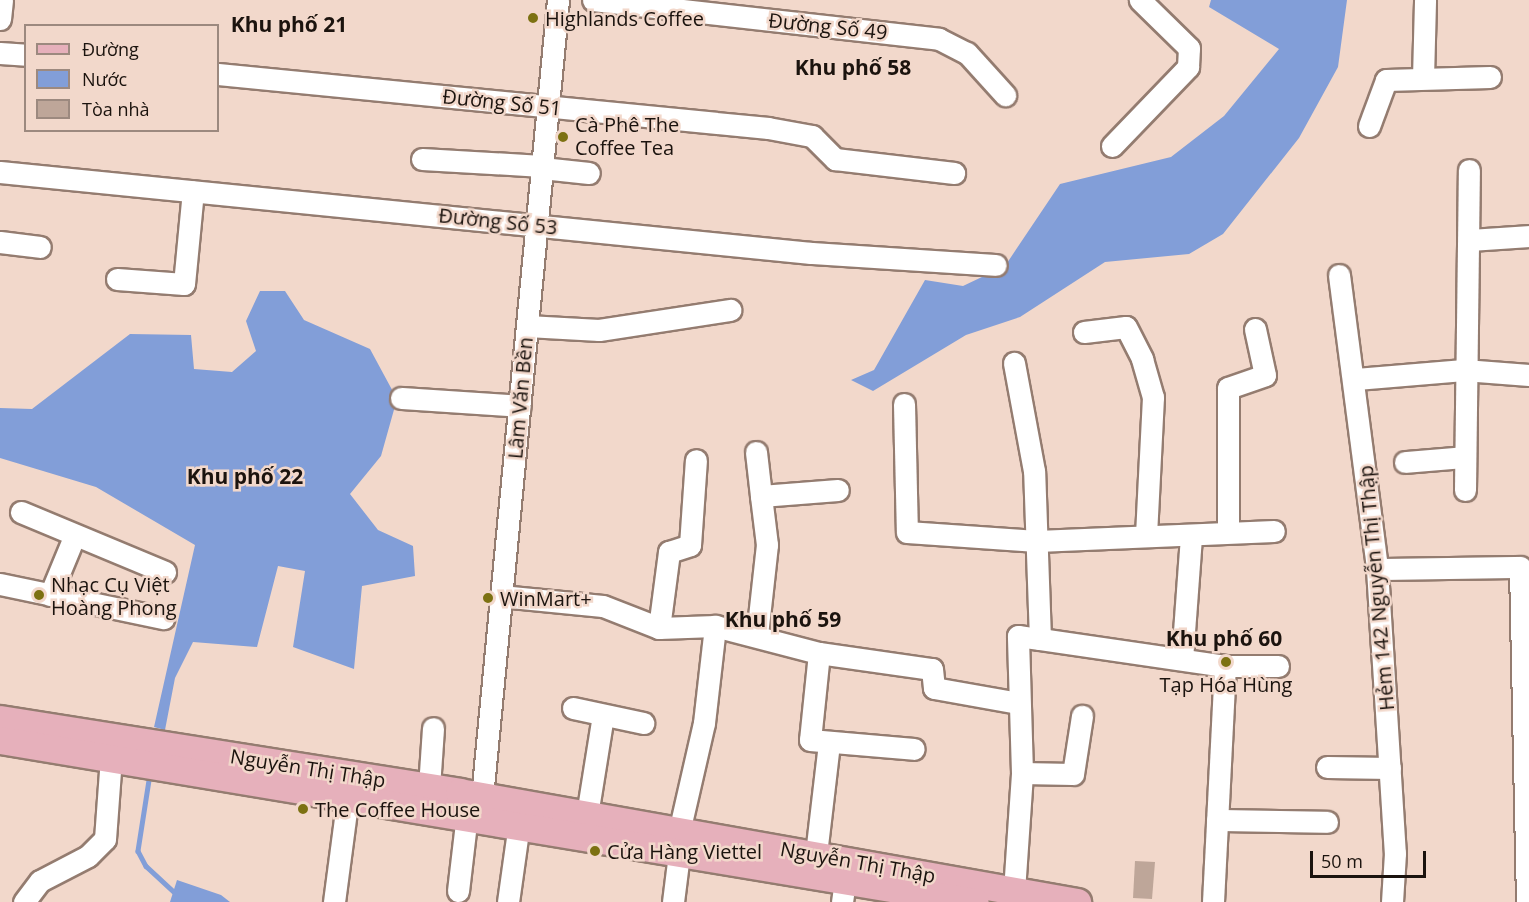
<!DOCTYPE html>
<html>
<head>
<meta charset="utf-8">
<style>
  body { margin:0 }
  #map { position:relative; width:1529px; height:902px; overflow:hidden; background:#f2d8cb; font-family:"Open Sans",sans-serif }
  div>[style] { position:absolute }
  .water>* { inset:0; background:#829ed8 }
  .stream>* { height:4.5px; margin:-2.25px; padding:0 2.25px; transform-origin:2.25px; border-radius:2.25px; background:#829ed8 }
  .building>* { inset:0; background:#bea699 }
  .roads { filter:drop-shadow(2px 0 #947c70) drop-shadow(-2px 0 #947c70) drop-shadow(0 2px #947c70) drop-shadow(0 -2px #947c70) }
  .minor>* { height:21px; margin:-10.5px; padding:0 10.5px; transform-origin:10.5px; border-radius:10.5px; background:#fff }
  .major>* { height:27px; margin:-13.5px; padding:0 13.5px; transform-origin:13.5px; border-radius:13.5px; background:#e6b0bb }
  .dots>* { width:16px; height:16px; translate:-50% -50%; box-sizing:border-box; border:3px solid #f2d8cb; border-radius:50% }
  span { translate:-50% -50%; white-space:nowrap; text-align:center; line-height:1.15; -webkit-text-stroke:5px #f2d8cb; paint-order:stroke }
  .poi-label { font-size:20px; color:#1b130e }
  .left { translate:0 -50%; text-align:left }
  .street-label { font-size:20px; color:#1b130e }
  .neighbourhood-label { font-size:21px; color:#1b130e; font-weight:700 }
  .legend { position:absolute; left:24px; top:24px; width:195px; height:108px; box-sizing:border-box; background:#f2d8cb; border:2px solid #9c897f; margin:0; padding:8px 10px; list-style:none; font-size:18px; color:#1b130e }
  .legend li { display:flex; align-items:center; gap:12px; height:30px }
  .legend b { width:30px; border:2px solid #9c897f }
  .scale { position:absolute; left:1310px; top:851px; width:116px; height:27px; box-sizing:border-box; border:3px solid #1b130e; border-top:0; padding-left:8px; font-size:18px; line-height:21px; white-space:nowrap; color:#1b130e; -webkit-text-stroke:4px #f2d8cb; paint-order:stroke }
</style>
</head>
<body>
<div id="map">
  <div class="water">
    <i style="clip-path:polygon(1211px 0,1347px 0,1338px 67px,1299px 138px,1223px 234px,1189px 254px,1105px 262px,1020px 317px,966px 335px,873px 391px,851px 380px,874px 370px,925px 280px,963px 286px,1005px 266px,1060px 184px,1171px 157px,1224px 116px,1279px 49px,1209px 7px)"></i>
    <i style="clip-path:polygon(260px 291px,285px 291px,304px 320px,370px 349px,397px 399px,381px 456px,350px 494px,378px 530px,413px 546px,415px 576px,362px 586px,354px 669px,293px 647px,305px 571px,278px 566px,257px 647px,193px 642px,175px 678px,165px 730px,154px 727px,195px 545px,96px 487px,0 458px,0 408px,32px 409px,130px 334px,191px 335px,194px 369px,232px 372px,256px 351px,246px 321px)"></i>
    <i style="clip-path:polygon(177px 880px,221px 895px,230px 902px,170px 902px)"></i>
  </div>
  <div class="stream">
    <i style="left:150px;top:774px;width:78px;rotate:98.9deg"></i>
    <i style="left:138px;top:851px;width:17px;rotate:62deg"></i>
    <i style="left:146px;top:866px;width:53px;rotate:42.7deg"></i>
  </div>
  <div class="building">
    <i style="clip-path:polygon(1135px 861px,1155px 862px,1152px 899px,1133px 898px)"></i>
  </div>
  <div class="roads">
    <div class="minor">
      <i style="left:593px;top:0;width:348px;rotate:6.4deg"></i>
      <i style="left:939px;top:39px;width:31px;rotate:27deg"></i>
      <i style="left:967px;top:53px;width:57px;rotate:47.9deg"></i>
      <i style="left:0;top:19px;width:19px;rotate:-84deg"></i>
      <i style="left:0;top:53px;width:26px;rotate:4deg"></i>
      <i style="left:218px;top:74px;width:553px;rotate:5.61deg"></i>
      <i style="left:768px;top:128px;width:45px;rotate:10.3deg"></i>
      <i style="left:812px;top:136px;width:33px;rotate:45deg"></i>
      <i style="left:835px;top:159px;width:120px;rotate:6.7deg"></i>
      <i style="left:1423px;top:78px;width:78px;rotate:-88.5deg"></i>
      <i style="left:1369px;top:126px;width:49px;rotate:-69.7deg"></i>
      <i style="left:1386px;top:80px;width:104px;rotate:-1.7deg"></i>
      <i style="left:1112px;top:146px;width:110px;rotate:-46.1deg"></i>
      <i style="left:1188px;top:67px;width:19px;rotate:-87deg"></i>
      <i style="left:1189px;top:48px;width:69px;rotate:-135.6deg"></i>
      <i style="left:422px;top:159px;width:120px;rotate:3.3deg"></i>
      <i style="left:542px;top:168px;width:47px;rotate:6.1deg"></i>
      <i style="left:0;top:172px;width:815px;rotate:5.7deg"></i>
      <i style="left:811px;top:253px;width:185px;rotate:3.7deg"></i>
      <i style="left:1469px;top:240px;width:60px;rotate:-3.8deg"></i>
      <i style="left:0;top:242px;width:40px;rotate:7.1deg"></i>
      <i style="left:1339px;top:275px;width:296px;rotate:82.6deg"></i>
      <i style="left:1377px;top:569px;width:285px;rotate:86.4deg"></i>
      <i style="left:1395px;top:853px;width:49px;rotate:93.5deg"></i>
      <i style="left:117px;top:279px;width:67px;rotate:4.3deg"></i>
      <i style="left:184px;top:284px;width:93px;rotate:-84.5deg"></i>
      <i style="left:527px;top:326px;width:72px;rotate:3.2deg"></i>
      <i style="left:599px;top:330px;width:133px;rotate:-8.7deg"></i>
      <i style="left:1084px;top:332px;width:42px;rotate:-6.8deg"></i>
      <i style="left:1126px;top:327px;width:36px;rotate:63deg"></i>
      <i style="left:1142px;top:359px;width:40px;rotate:74deg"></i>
      <i style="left:1153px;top:397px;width:137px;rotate:92.9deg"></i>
      <i style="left:1356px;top:379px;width:108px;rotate:-4.8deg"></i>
      <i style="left:1464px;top:370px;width:65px;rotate:4.4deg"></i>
      <i style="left:401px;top:398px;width:119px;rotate:3.8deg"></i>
      <i style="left:904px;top:404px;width:128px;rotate:88.7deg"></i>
      <i style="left:907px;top:532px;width:130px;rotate:4deg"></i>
      <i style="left:1037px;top:541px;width:237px;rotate:-2.4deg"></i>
      <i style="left:756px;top:452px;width:44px;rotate:83.5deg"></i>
      <i style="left:1405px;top:462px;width:60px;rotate:-4.8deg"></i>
      <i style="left:1465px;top:490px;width:320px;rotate:-89.3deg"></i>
      <i style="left:21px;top:512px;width:156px;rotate:22.6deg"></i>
      <i style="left:1228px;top:532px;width:144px;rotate:-90deg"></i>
      <i style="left:1228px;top:388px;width:39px;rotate:-19deg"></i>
      <i style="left:1265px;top:375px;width:47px;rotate:-102.3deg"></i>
      <i style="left:1520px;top:567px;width:335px;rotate:88.8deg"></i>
      <i style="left:1377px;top:569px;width:143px;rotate:-0.8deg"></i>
      <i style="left:0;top:584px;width:167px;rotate:11.8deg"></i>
      <i style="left:50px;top:595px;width:63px;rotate:-67.5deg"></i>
      <i style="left:501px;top:596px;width:102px;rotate:5.6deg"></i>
      <i style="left:603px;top:606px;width:60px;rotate:21.4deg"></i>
      <i style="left:659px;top:628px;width:56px;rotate:-2deg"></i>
      <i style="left:715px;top:626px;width:107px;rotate:14.6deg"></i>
      <i style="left:819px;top:653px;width:114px;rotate:8.1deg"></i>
      <i style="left:932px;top:669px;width:19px;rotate:84deg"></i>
      <i style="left:934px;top:688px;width:85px;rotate:10.1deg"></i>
      <i style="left:659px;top:628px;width:77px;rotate:-82.5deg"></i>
      <i style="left:669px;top:552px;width:22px;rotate:-18deg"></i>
      <i style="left:690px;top:545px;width:85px;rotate:-86deg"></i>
      <i style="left:757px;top:635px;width:91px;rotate:-83.7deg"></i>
      <i style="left:767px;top:545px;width:49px;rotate:-97deg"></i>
      <i style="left:761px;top:496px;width:77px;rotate:-4.5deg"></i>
      <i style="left:1040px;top:639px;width:187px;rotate:8.3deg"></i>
      <i style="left:1225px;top:666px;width:53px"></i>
      <i style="left:819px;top:653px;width:87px;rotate:95.9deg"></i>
      <i style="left:810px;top:740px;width:104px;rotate:4.9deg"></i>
      <i style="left:1182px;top:659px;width:124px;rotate:-85.8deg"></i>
      <i style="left:573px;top:708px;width:72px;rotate:12.1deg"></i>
      <i style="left:1327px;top:767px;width:63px;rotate:0.9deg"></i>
      <i style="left:1022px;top:773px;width:51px;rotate:1.1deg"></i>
      <i style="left:1073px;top:774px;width:59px;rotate:-81.2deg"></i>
      <i style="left:429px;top:787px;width:59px;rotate:-86.1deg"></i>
      <i style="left:482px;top:797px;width:801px;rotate:-84.55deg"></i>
      <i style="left:587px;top:815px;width:101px;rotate:-80.9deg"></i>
      <i style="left:1217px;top:820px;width:110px;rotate:1deg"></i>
      <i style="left:679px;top:832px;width:112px;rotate:-77.1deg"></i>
      <i style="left:704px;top:723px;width:98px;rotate:-83.5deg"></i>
      <i style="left:816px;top:854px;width:111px;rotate:-83.3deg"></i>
      <i style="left:458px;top:891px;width:78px;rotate:-83.3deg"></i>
      <i style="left:1014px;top:891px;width:118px;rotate:-86.1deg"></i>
      <i style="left:1022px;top:773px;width:137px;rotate:-91.7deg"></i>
      <i style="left:1018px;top:636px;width:22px;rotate:8deg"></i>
      <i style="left:1040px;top:639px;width:168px;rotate:-92deg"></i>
      <i style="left:1034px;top:471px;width:110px;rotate:-100.5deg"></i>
      <i style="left:24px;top:902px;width:26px;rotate:-53deg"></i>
      <i style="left:40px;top:881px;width:54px;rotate:-27.5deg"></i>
      <i style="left:88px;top:856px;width:24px;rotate:-45deg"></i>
      <i style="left:105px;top:839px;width:81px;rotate:-85.8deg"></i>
      <i style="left:334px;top:902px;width:107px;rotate:-82.5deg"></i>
      <i style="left:508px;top:902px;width:79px;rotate:-82deg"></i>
      <i style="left:673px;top:902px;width:48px;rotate:-82.9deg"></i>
      <i style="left:842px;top:902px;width:21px;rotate:-82deg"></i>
      <i style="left:1213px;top:902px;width:236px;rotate:-87.1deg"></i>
    </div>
    <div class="major">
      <i style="left:0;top:719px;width:465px;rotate:9deg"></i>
      <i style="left:459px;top:792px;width:628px;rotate:10.09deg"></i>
      <i style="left:0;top:740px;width:988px;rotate:9.43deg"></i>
    </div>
  </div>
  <div class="dots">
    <i style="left:533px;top:18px;background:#7c7112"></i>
    <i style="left:563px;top:137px;background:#7c7112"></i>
    <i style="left:39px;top:595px;background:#7c7112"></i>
    <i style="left:488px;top:598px;background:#7c7112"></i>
    <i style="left:1226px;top:662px;background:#7c7112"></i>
    <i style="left:303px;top:809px;background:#7c7112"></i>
    <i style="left:595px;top:851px;background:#7c7112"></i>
  </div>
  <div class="poi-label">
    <span class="left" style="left:545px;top:18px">Highlands Coffee</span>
    <span class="left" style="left:575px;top:136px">Cà Phê The<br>Coffee Tea</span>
    <span class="left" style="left:51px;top:596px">Nhạc Cụ Việt<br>Hoàng Phong</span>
    <span class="left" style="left:500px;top:598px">WinMart+</span>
    <span style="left:1226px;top:684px">Tạp Hóa Hùng</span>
    <span class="left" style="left:315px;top:809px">The Coffee House</span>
    <span class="left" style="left:607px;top:851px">Cửa Hàng Viettel</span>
  </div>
  <div class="street-label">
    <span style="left:828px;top:26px;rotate:6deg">Đường Số 49</span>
    <span style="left:502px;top:102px;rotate:6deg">Đường Số 51</span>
    <span style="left:498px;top:221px;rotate:6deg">Đường Số 53</span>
    <span style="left:520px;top:398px;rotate:-85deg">Lâm Văn Bền</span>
    <span style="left:1376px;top:588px;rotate:-95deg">Hẻm 142 Nguyễn Thị Thập</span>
    <span style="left:308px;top:768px;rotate:9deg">Nguyễn Thị Thập</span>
    <span style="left:858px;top:862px;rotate:10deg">Nguyễn Thị Thập</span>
  </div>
  <div class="neighbourhood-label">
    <span style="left:289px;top:24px">Khu phố 21</span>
    <span style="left:853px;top:67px">Khu phố 58</span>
    <span style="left:245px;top:476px">Khu phố 22</span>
    <span style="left:783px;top:619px">Khu phố 59</span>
    <span style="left:1224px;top:638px">Khu phố 60</span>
  </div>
  <ul class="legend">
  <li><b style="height:8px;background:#e6b0bb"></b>Đường</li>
  <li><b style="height:16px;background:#829ed8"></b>Nước</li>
  <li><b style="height:16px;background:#bea699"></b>Tòa nhà</li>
  </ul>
  <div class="scale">50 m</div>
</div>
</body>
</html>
